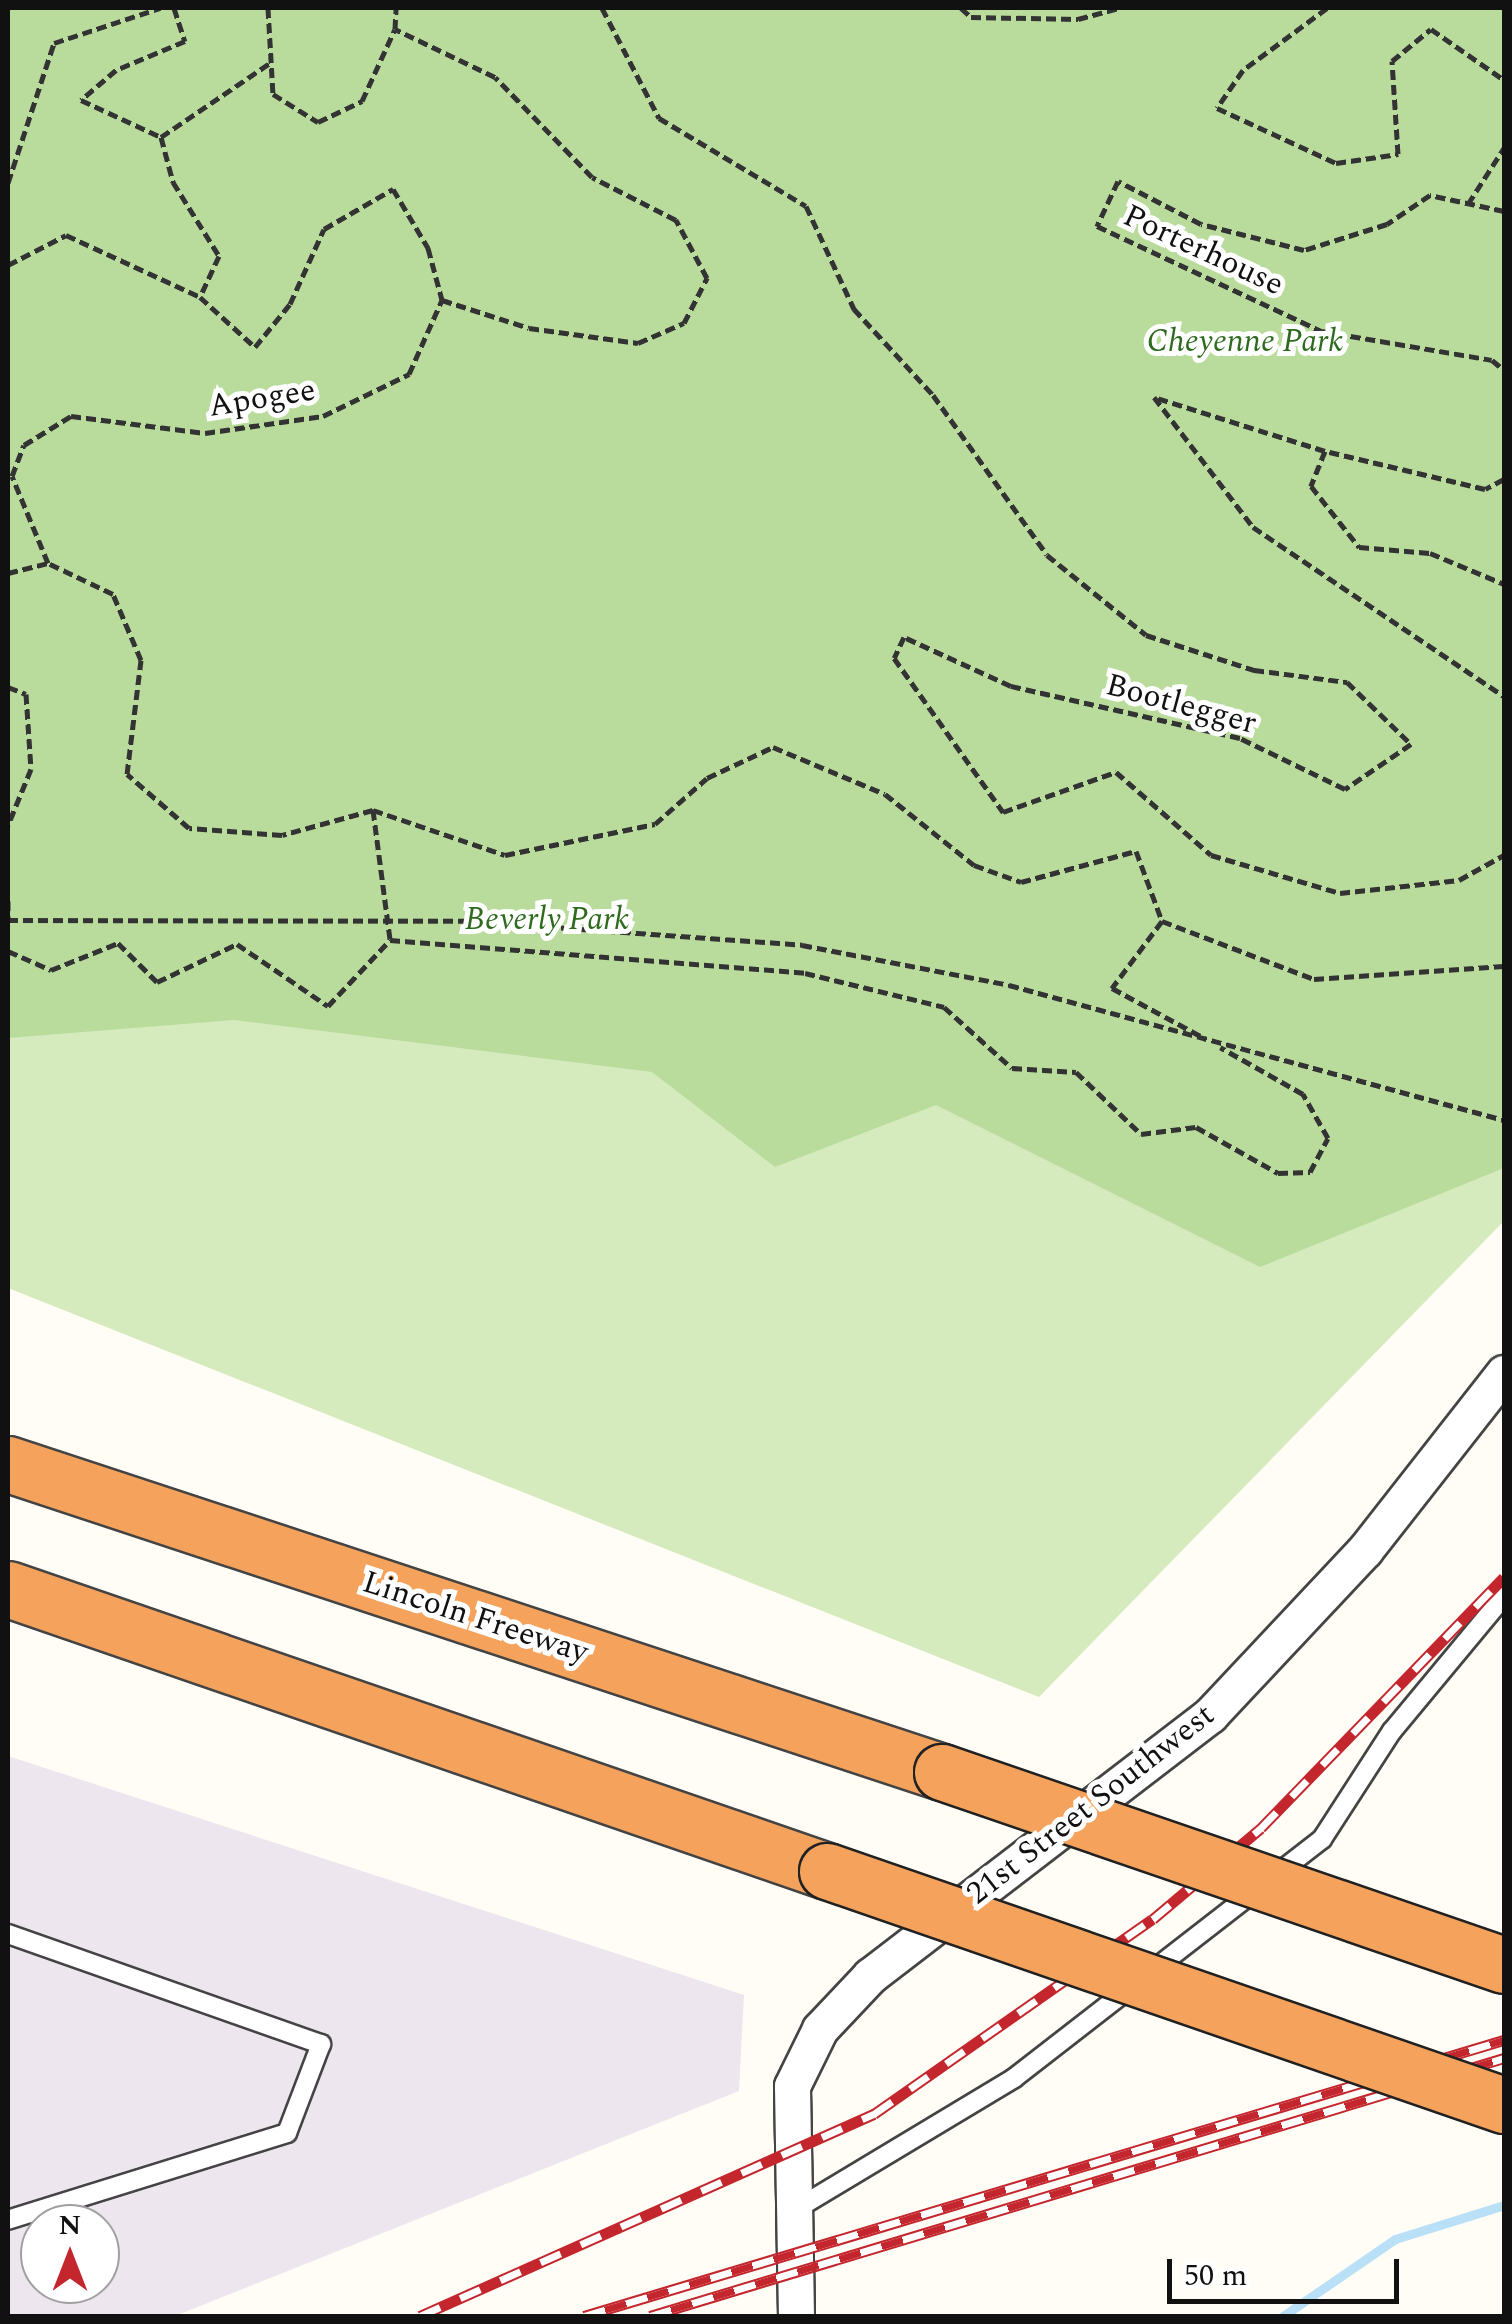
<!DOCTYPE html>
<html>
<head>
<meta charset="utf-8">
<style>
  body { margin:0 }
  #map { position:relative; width:1512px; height:2324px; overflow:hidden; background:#fffdf5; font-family:Spectral,serif }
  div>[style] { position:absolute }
  .industrial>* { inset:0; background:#eee6ef }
  .green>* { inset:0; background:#d5ebbd }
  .forest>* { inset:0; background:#b9dc9c }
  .stream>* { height:9px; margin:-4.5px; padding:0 4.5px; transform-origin:4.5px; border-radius:4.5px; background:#b9e0f7 }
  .path>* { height:5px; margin-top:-2.5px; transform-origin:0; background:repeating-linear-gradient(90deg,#333 0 10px,transparent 0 15px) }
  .roads { filter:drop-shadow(2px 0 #444) drop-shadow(-2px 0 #444) drop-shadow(0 2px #444) drop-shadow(0 -2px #444) }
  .lane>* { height:18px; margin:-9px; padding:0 9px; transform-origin:9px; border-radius:9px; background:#fff }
  .street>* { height:35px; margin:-17.5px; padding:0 17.5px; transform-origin:17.5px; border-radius:17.5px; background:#fff }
  .highway>* { height:55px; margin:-27.5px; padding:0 27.5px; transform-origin:27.5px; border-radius:27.5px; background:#f5a25d }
  .rail>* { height:11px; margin-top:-5.5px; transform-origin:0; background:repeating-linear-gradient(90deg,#fff 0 22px,#c4262e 0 44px); box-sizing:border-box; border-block:2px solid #c4262e }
  .bridges { filter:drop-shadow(2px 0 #222) drop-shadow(-2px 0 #222) drop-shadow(0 2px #222) drop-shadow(0 -2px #222) }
  .highway-bridge>* { height:55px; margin:-27.5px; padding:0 27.5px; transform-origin:27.5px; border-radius:27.5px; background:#f5a25d }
  span { translate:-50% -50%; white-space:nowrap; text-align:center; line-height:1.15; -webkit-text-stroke:10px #fff; paint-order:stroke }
  .street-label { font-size:32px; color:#111 }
  .park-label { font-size:32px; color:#2f6b1f; font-style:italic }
  .frame { position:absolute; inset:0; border:10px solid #111; pointer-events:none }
  .north { position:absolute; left:20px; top:2204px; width:100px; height:100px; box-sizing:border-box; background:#fff; border:2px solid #a0a0a0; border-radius:50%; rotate:0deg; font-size:28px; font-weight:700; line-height:40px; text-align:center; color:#111 }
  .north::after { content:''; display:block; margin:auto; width:35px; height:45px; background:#c4262e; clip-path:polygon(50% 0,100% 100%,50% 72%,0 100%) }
  .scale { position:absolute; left:1167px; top:2259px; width:232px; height:45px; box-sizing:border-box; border:5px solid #111; border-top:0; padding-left:12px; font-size:30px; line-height:35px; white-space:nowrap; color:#111; -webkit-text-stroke:8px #fff; paint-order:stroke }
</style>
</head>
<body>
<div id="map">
  <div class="industrial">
    <i style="clip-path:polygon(evenodd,8px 1756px,744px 1995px,739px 2091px,175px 2316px,8px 2316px,8px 1756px,40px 2224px,100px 2224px,100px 2284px,40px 2284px,40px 2224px)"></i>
  </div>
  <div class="green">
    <i style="clip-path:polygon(8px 8px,1504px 8px,1504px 1221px,1039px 1697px,8px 1288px)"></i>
  </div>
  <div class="forest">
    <i style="clip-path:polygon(8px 8px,1504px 8px,1504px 1168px,1260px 1267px,936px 1105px,775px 1167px,652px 1072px,234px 1020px,8px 1038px)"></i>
  </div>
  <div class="stream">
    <i style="left:1283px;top:2316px;width:136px;rotate:-34.5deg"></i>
    <i style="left:1395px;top:2239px;width:114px;rotate:-17.3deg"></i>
  </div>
  <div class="path">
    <i style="left:174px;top:8px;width:35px;rotate:72deg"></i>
    <i style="left:185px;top:41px;width:75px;rotate:157.2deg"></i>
    <i style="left:116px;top:70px;width:46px;rotate:139.4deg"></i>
    <i style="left:81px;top:100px;width:88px;rotate:24.8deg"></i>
    <i style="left:161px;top:137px;width:47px;rotate:75.1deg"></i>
    <i style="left:173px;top:182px;width:87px;rotate:58.1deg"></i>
    <i style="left:219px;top:256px;width:45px;rotate:114.9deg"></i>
    <i style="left:200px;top:297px;width:74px;rotate:42.3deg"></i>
    <i style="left:255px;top:347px;width:55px;rotate:-50.9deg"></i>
    <i style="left:290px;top:304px;width:82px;rotate:-65.6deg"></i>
    <i style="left:324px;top:229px;width:80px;rotate:-30.1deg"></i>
    <i style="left:393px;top:189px;width:69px;rotate:59.3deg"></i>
    <i style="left:428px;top:248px;width:54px;rotate:74.9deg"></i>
    <i style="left:268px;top:8px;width:86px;rotate:86.7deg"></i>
    <i style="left:273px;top:94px;width:53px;rotate:31.9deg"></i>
    <i style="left:318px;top:122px;width:49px;rotate:-25.5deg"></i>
    <i style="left:362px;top:101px;width:79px;rotate:-65.4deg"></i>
    <i style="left:602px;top:8px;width:124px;rotate:62.6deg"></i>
    <i style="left:659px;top:118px;width:171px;rotate:30.9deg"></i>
    <i style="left:806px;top:206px;width:114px;rotate:65deg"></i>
    <i style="left:854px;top:309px;width:117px;rotate:47.4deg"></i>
    <i style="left:933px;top:395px;width:196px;rotate:54.5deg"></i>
    <i style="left:1047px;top:555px;width:127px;rotate:38.9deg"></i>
    <i style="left:1146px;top:635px;width:114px;rotate:18deg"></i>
    <i style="left:1254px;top:670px;width:94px;rotate:7.4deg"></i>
    <i style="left:1347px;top:682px;width:89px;rotate:44.1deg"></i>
    <i style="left:1411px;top:744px;width:80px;rotate:145.7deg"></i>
    <i style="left:1345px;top:789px;width:117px;rotate:-154.1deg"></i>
    <i style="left:1240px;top:738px;width:235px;rotate:-167.2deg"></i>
    <i style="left:1011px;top:686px;width:118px;rotate:-155.4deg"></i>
    <i style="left:904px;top:637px;width:23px;rotate:115deg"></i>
    <i style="left:894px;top:658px;width:189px;rotate:54.7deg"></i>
    <i style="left:1003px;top:812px;width:120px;rotate:-19.5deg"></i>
    <i style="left:1116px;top:772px;width:126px;rotate:41.1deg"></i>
    <i style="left:1211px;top:855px;width:134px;rotate:16.4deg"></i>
    <i style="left:1340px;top:893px;width:120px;rotate:-6.2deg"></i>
    <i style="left:1459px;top:880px;width:51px;rotate:-29.1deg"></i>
    <i style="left:961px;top:8px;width:13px;rotate:42deg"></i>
    <i style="left:971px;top:17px;width:107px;rotate:1.1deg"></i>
    <i style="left:1078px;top:19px;width:42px;rotate:-15deg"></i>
    <i style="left:1327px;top:8px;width:104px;rotate:143.6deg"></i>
    <i style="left:1243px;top:70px;width:46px;rotate:124.4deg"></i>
    <i style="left:1217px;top:108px;width:131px;rotate:24.8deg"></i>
    <i style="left:1336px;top:163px;width:63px;rotate:-8.3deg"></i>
    <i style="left:1398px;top:154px;width:93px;rotate:-93.7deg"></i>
    <i style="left:1392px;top:61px;width:50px;rotate:-39.4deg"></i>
    <i style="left:1431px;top:29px;width:89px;rotate:34.9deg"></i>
    <i style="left:161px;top:137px;width:135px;rotate:-34.2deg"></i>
    <i style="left:8px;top:183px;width:147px;rotate:-71.8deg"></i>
    <i style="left:54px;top:43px;width:112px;rotate:-18.3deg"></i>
    <i style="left:1468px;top:204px;width:67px;rotate:-57.3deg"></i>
    <i style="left:1504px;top:211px;width:76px;rotate:-167.8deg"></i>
    <i style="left:1430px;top:195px;width:52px;rotate:146deg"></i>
    <i style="left:1387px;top:224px;width:87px;rotate:162.6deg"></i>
    <i style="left:1304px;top:250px;width:106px;rotate:-165.8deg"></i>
    <i style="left:1201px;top:224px;width:93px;rotate:-152.6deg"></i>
    <i style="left:1118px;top:181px;width:50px;rotate:115deg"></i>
    <i style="left:1097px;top:226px;width:247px;rotate:25.1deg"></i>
    <i style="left:1321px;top:331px;width:173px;rotate:9.6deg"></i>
    <i style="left:1492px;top:360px;width:16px;rotate:40deg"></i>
    <i style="left:8px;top:265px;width:65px;rotate:-27.3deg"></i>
    <i style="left:66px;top:235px;width:148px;rotate:24.8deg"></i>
    <i style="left:1325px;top:451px;width:179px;rotate:-162.5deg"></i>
    <i style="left:1154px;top:397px;width:163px;rotate:52.7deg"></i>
    <i style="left:1253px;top:527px;width:303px;rotate:34deg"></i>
    <i style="left:1504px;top:479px;width:21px;rotate:152deg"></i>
    <i style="left:1485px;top:489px;width:164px;rotate:-166.6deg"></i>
    <i style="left:1325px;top:451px;width:38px;rotate:112deg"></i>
    <i style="left:1311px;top:486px;width:78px;rotate:51.8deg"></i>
    <i style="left:1359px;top:547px;width:71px;rotate:4.8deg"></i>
    <i style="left:1430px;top:553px;width:80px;rotate:22.7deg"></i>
    <i style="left:8px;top:573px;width:41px;rotate:-14deg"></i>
    <i style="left:8px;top:687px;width:19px;rotate:21deg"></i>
    <i style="left:26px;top:694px;width:75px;rotate:86.2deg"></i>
    <i style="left:31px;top:769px;width:61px;rotate:112.3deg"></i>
    <i style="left:373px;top:810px;width:94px;rotate:164.6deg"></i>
    <i style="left:282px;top:835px;width:93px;rotate:-175.7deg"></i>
    <i style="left:189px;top:828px;width:82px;rotate:-138.9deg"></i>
    <i style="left:127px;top:774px;width:115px;rotate:-83deg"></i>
    <i style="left:141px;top:660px;width:72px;rotate:-113deg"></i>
    <i style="left:113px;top:594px;width:72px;rotate:-154.5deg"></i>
    <i style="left:48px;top:563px;width:94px;rotate:-112.5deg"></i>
    <i style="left:12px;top:476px;width:33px;rotate:-69deg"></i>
    <i style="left:24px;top:445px;width:55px;rotate:-31.7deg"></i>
    <i style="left:71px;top:416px;width:135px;rotate:7.2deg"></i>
    <i style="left:205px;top:433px;width:119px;rotate:-8.2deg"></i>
    <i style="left:323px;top:416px;width:96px;rotate:-26deg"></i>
    <i style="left:409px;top:374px;width:81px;rotate:-66deg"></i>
    <i style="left:442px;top:300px;width:91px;rotate:17.8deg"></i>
    <i style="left:529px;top:328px;width:110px;rotate:7.8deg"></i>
    <i style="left:638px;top:343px;width:50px;rotate:-23.5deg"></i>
    <i style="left:684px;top:323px;width:51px;rotate:-62.9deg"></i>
    <i style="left:707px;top:278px;width:66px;rotate:-118.1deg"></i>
    <i style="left:676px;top:220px;width:94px;rotate:-152.9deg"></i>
    <i style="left:592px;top:177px;width:139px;rotate:-134.1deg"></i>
    <i style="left:495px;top:77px;width:111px;rotate:-154.4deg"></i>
    <i style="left:395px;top:29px;width:21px;rotate:-87deg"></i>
    <i style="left:373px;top:810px;width:139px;rotate:18.8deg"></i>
    <i style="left:505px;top:855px;width:153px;rotate:-11.7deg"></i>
    <i style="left:655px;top:824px;width:69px;rotate:-41.5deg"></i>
    <i style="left:707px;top:778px;width:73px;rotate:-25.2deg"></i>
    <i style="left:773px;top:747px;width:121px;rotate:22.8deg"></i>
    <i style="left:885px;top:794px;width:114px;rotate:38.6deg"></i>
    <i style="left:974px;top:865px;width:50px;rotate:19.9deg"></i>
    <i style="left:1021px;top:882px;width:119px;rotate:-15.1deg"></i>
    <i style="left:1136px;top:851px;width:75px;rotate:69.6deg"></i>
    <i style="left:1162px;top:921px;width:163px;rotate:20.9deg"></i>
    <i style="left:1314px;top:979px;width:190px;rotate:-3.9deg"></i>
    <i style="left:373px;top:810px;width:131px;rotate:82.5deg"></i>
    <i style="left:8px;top:901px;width:21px;rotate:90deg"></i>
    <i style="left:8px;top:920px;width:463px;rotate:0.1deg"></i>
    <i style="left:471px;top:921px;width:332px;rotate:4.1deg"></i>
    <i style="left:802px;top:945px;width:211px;rotate:10.9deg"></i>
    <i style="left:1009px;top:985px;width:513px;rotate:15.26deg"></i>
    <i style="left:1162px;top:921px;width:84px;rotate:126.7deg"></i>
    <i style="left:1112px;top:988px;width:107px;rotate:28.5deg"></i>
    <i style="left:390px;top:940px;width:416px;rotate:4.5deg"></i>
    <i style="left:805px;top:973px;width:143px;rotate:13.7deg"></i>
    <i style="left:944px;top:1007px;width:91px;rotate:41.9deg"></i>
    <i style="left:1012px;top:1068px;width:64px;rotate:3.6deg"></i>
    <i style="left:1076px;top:1072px;width:90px;rotate:43.6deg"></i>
    <i style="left:1141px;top:1134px;width:55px;rotate:-7.3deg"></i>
    <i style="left:1196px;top:1127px;width:94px;rotate:29.3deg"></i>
    <i style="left:1278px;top:1173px;width:32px;rotate:-2deg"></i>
    <i style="left:1310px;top:1172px;width:38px;rotate:-62deg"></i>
    <i style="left:1328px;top:1138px;width:51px;rotate:-119.6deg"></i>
    <i style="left:1303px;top:1094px;width:95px;rotate:-150.5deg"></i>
    <i style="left:8px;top:951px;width:47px;rotate:23.8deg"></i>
    <i style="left:51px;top:970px;width:72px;rotate:-21.9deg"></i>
    <i style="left:118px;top:943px;width:55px;rotate:45deg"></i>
    <i style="left:157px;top:982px;width:89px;rotate:-25.4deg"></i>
    <i style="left:237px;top:944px;width:110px;rotate:34.3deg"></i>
    <i style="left:328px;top:1006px;width:91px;rotate:-46.8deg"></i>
  </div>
  <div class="roads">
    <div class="lane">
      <i style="left:8px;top:1934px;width:332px;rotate:19.4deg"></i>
      <i style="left:321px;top:2044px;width:95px;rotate:110.9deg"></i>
      <i style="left:287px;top:2133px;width:292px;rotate:162.7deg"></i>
      <i style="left:793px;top:2211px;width:258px;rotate:-31deg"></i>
      <i style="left:1014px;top:2078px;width:390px;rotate:-37.8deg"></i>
      <i style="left:1322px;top:1839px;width:129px;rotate:-57.1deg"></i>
      <i style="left:1392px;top:1731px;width:175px;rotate:-50.3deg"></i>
    </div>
    <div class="street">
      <i style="left:796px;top:2316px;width:230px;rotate:-91deg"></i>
      <i style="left:792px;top:2086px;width:64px;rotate:-63.8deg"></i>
      <i style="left:820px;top:2029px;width:73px;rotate:-46.7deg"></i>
      <i style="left:870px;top:1976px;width:429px;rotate:-37.5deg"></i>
      <i style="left:1210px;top:1715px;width:226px;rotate:-46.8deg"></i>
      <i style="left:1365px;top:1550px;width:225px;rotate:-51.9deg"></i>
    </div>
    <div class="highway">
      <i style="left:8px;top:1464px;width:983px;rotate:18.25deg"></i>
      <i style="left:8px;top:1589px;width:866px;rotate:19deg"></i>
    </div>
  </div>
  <div class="rail">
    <i style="left:420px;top:2316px;width:497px;rotate:-24deg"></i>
    <i style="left:874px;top:2114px;width:340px;rotate:-35deg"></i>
    <i style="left:1153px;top:1919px;width:141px;rotate:-40.1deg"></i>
    <i style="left:1261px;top:1828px;width:349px;rotate:-45.9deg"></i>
    <i style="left:584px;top:2316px;width:961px;rotate:-16.7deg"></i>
    <i style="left:650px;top:2316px;width:892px;rotate:-16.81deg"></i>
  </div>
  <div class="bridges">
    <div class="highway-bridge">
      <i style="left:942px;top:1772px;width:594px;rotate:18.95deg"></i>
      <i style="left:827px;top:1871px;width:716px;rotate:19.07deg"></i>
    </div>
  </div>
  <div class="street-label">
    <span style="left:1203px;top:251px;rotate:25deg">Porterhouse</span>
    <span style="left:262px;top:399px;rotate:-9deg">Apogee</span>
    <span style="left:1181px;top:705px;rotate:15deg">Bootlegger</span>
    <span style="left:475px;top:1618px;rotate:18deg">Lincoln Freeway</span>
    <span style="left:1091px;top:1805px;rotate:-38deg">21st Street Southwest</span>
  </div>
  <div class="park-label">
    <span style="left:1245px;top:342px">Cheyenne Park</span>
    <span style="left:547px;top:920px">Beverly Park</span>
  </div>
  <div class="frame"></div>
  <div class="north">N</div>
  <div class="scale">50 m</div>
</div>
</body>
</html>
